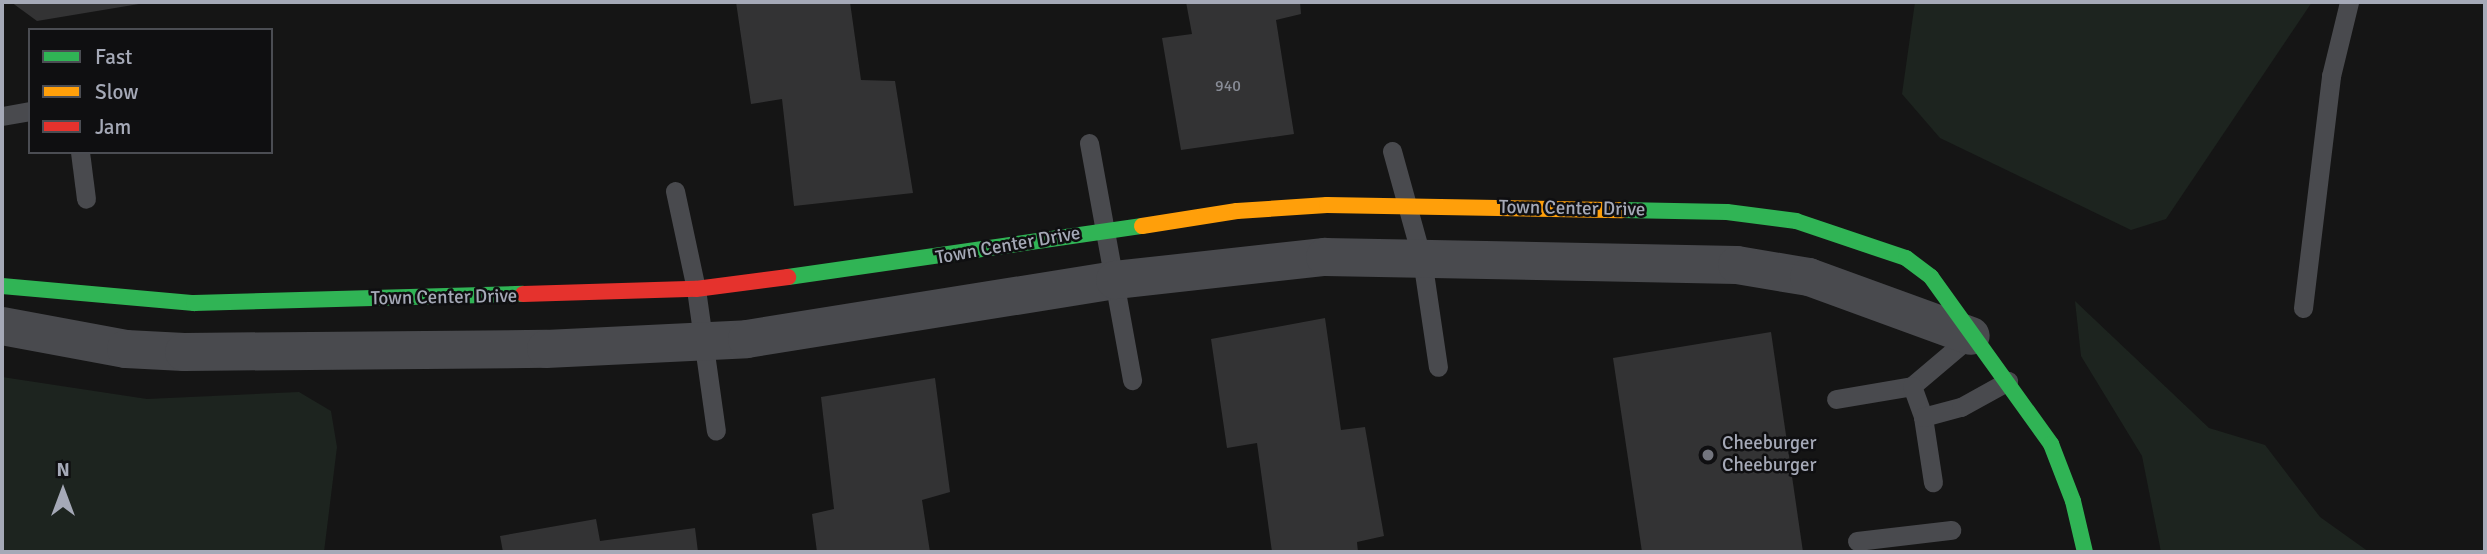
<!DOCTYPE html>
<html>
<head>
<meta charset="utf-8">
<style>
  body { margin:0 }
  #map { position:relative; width:2487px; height:554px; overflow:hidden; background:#151515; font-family:Signika,sans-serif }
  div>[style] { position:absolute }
  .green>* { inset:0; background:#1d241f }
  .building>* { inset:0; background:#333334 }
  .lane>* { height:19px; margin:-9.5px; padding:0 9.5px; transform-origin:9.5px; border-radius:9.5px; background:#494a4e }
  .street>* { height:38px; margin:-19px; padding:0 19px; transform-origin:19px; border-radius:19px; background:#494a4e }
  .fast>* { height:16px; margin:-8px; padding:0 8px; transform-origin:8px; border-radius:8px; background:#30b455 }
  .slow>* { height:16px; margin:-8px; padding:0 8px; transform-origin:8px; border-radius:8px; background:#ff9f0a }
  .jam>* { height:16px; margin:-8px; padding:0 8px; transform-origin:8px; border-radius:8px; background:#e5322d }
  .dots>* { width:19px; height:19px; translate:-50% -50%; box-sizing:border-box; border:4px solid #0f0f11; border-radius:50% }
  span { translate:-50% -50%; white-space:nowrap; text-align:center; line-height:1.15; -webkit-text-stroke:5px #0f0f11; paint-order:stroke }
  .number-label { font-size:16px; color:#888c96 }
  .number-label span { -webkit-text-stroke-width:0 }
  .street-label { font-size:19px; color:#a5a9b7 }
  .poi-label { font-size:19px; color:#a5a9b7 }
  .left { translate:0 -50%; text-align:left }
  .frame { position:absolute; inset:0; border:4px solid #a5a9b7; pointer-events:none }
  .legend { position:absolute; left:28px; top:28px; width:245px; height:126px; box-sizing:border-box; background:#0f0f11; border:2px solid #4b4d53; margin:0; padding:9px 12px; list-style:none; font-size:21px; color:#a5a9b7 }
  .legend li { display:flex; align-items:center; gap:14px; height:35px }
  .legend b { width:35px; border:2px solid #4b4d53 }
  .north { position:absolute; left:28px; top:456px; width:70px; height:70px; -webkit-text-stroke:5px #0f0f11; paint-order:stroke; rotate:0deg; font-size:19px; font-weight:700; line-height:28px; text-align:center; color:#a5a9b7 }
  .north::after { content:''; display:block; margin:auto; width:24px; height:32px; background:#a5a9b7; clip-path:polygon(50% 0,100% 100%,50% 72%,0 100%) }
</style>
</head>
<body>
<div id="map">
  <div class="green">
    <i style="clip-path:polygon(1915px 2px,2312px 2px,2166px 219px,2131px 230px,1940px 138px,1902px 94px)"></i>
    <i style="clip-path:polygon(2075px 301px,2209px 428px,2265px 445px,2320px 517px,2369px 552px,2161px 552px,2142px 456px,2081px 356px)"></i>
    <i style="clip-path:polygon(2px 377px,147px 399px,299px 392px,331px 411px,337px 447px,324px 552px,2px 552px)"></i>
  </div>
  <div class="building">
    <i style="clip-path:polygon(11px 2px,145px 2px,145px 3px,37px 21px)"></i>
    <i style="clip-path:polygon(736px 2px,850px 2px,861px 80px,895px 81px,913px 193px,794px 206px,782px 99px,751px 104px)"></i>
    <i style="clip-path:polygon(1186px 2px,1300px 2px,1301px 14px,1276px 20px,1294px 134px,1181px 150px,1162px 38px,1192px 34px)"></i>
    <i style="clip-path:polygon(1325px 318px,1341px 430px,1365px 427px,1384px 536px,1357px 542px,1358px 552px,1272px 552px,1257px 443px,1227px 448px,1211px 339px)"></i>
    <i style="clip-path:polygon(1771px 332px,1803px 552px,1642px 552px,1613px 358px)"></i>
    <i style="clip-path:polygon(935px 378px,950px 492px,922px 500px,930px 552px,817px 552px,812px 514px,834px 509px,821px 397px)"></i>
    <i style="clip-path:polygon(596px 519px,600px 541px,695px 528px,698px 552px,503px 552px,500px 536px)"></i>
  </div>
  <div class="lane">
    <i style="left:2px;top:116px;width:28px;rotate:-10deg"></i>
    <i style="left:1089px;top:143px;width:241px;rotate:79.7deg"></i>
    <i style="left:1392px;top:151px;width:112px;rotate:74.5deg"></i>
    <i style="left:1422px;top:259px;width:109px;rotate:81.6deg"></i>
    <i style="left:80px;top:152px;width:47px;rotate:82.7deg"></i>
    <i style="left:675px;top:191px;width:100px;rotate:77.9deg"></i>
    <i style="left:696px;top:289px;width:143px;rotate:82deg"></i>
    <i style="left:2303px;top:308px;width:234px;rotate:-83.1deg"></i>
    <i style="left:2331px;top:76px;width:76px;rotate:-76.3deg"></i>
    <i style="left:1912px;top:386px;width:77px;rotate:-40.3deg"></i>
    <i style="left:1836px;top:399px;width:77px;rotate:-9.7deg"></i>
    <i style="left:1912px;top:386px;width:33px;rotate:70deg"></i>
    <i style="left:1923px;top:417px;width:66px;rotate:81.3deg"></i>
    <i style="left:1923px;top:417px;width:39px;rotate:-15deg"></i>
    <i style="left:1961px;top:407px;width:54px;rotate:-29deg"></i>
    <i style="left:1857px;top:541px;width:95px;rotate:-6.7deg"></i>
  </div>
  <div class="street">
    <i style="left:2px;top:326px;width:126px;rotate:10.5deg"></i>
    <i style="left:126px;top:349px;width:58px;rotate:3deg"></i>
    <i style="left:184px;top:352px;width:362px;rotate:-0.5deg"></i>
    <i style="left:546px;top:349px;width:201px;rotate:-2.8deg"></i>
    <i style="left:747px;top:339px;width:373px;rotate:-9.1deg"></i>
    <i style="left:1115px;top:280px;width:211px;rotate:-6.3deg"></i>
    <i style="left:1325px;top:257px;width:412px;rotate:1.1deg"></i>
    <i style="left:1737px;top:265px;width:73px;rotate:9.5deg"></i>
    <i style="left:1809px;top:277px;width:172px;rotate:20deg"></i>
  </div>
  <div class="fast">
    <i style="left:1622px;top:210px;width:105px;rotate:1.1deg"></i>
    <i style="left:1727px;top:212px;width:70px;rotate:7.4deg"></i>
    <i style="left:1796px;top:221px;width:116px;rotate:18.6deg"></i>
    <i style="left:1906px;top:258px;width:31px;rotate:37deg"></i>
    <i style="left:1931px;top:277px;width:206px;rotate:54.3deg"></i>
    <i style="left:2051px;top:444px;width:61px;rotate:68.9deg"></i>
    <i style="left:2073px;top:501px;width:52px;rotate:76.8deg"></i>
    <i style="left:788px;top:277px;width:358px;rotate:-8.2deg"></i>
    <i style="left:2px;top:286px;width:193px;rotate:5.1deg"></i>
    <i style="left:194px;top:303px;width:329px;rotate:-1.6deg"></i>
  </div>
  <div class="slow">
    <i style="left:1142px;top:226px;width:96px;rotate:-9deg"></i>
    <i style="left:1237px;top:211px;width:90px;rotate:-3.8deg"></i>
    <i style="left:1327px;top:205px;width:295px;rotate:1deg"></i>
  </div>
  <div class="jam">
    <i style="left:523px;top:294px;width:173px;rotate:-1.7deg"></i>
    <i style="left:696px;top:289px;width:93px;rotate:-7.4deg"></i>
  </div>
  <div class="dots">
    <i style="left:1708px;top:455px;background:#73757e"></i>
  </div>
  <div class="number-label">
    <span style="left:1228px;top:86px">940</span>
  </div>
  <div class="street-label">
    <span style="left:1572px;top:209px;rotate:1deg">Town Center Drive</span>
    <span style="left:1008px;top:246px;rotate:-10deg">Town Center Drive</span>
    <span style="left:444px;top:298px;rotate:-1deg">Town Center Drive</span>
  </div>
  <div class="poi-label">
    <span class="left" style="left:1722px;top:455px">Cheeburger<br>Cheeburger</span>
  </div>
  <div class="frame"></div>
  <ul class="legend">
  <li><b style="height:9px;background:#30b455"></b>Fast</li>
  <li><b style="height:9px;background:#ff9f0a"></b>Slow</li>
  <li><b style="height:9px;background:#e5322d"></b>Jam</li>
  </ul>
  <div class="north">N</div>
</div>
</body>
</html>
